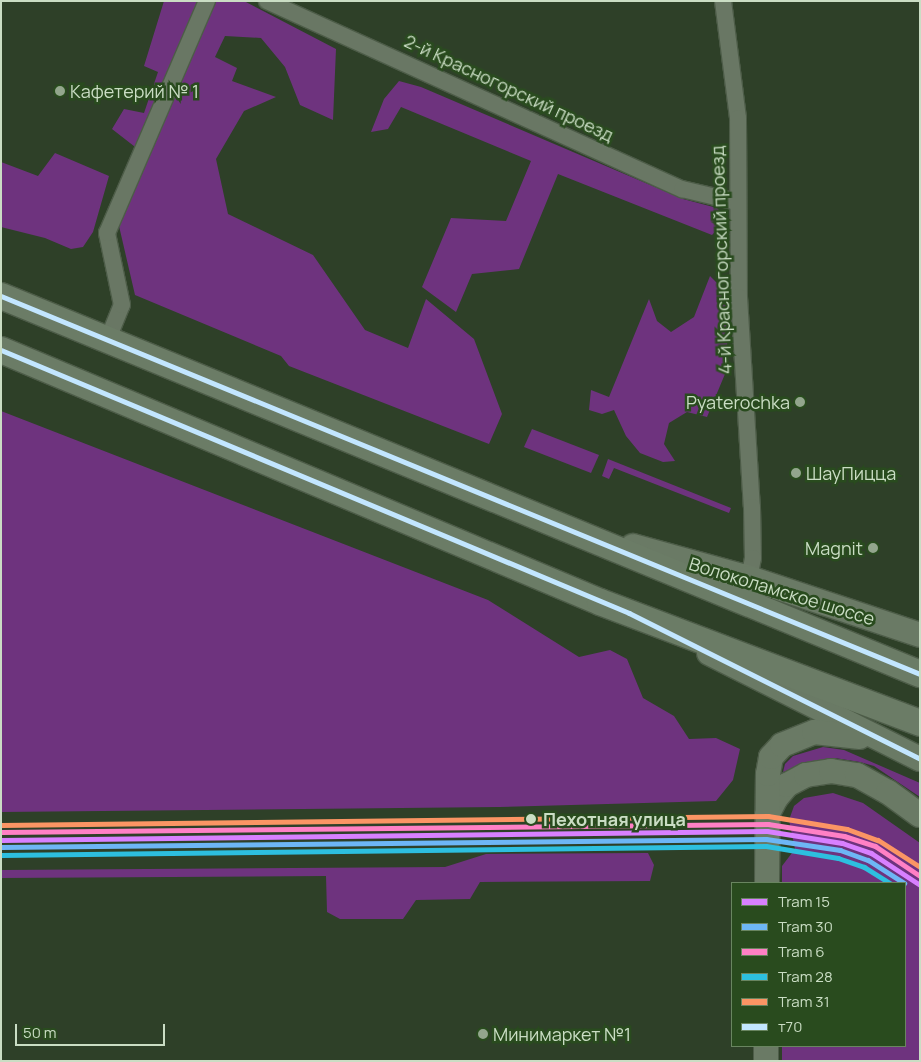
<!DOCTYPE html>
<html>
<head>
<meta charset="utf-8">
<style>
  body { margin:0 }
  #map { position:relative; width:921px; height:1062px; overflow:hidden; background:#2e4028; font-family:Manrope,sans-serif }
  div>[style] { position:absolute }
  .green>* { inset:0; background:#6e337e }
  .roads { filter:drop-shadow(1px 0 #4d5c48) drop-shadow(-1px 0 #4d5c48) drop-shadow(0 1px #4d5c48) drop-shadow(0 -1px #4d5c48) }
  .minor>* { height:16px; margin:-8px; padding:0 8px; transform-origin:8px; border-radius:8px; background:#697764 }
  .secondary>* { height:24px; margin:-12px; padding:0 12px; transform-origin:12px; border-radius:12px; background:#6a7a65 }
  .primary>* { height:26px; margin:-13px; padding:0 13px; transform-origin:13px; border-radius:13px; background:#6b7c66 }
  .bus-1>* { height:5px; margin:-2.5px; padding:0 2.5px; transform-origin:2.5px; border-radius:2.5px; background:#c2e6ff }
  .tram-1>* { height:5px; margin:-2.5px; padding:0 2.5px; transform-origin:2.5px; border-radius:2.5px; background:#d880ff }
  .tram-2>* { height:5px; margin:-2.5px; padding:0 2.5px; transform-origin:2.5px; border-radius:2.5px; background:#6db6f5 }
  .tram-3>* { height:5px; margin:-2.5px; padding:0 2.5px; transform-origin:2.5px; border-radius:2.5px; background:#ff80c5 }
  .tram-4>* { height:5px; margin:-2.5px; padding:0 2.5px; transform-origin:2.5px; border-radius:2.5px; background:#2dbfdf }
  .tram-5>* { height:5px; margin:-2.5px; padding:0 2.5px; transform-origin:2.5px; border-radius:2.5px; background:#fb9564 }
  .dots>* { width:14px; height:14px; translate:-50% -50%; box-sizing:border-box; border:2px solid #294b1e; border-radius:50% }
  span { translate:-50% -50%; white-space:nowrap; text-align:center; line-height:1.15; -webkit-text-stroke:5px #294b1e; paint-order:stroke }
  .street-label { font-size:18px; color:#caddc4 }
  .poi-label { font-size:18px; color:#caddc4 }
  .left { translate:0 -50%; text-align:left }
  .right { translate:-100% -50%; text-align:right }
  .stop-label { font-size:18px; color:#caddc4; font-weight:700 }
  .frame { position:absolute; inset:0; border:2px solid #caddc4; pointer-events:none }
  .legend { position:absolute; left:731px; top:882px; width:175px; height:165px; box-sizing:border-box; background:#294b1e; border:1px solid #698560; margin:0; padding:6px 9px; list-style:none; font-size:15px; color:#caddc4 }
  .legend li { display:flex; align-items:center; gap:10px; height:25px }
  .legend b { width:25px; border:1px solid #698560 }
  .scale { position:absolute; left:15px; top:1024px; width:150px; height:22px; box-sizing:border-box; border:2px solid #caddc4; border-top:0; padding-left:6px; font-size:15px; line-height:18px; white-space:nowrap; color:#caddc4; -webkit-text-stroke:4px #294b1e; paint-order:stroke }
</style>
</head>
<body>
<div id="map">
  <div class="green">
    <i style="clip-path:polygon(164px 1px,244px 1px,336px 49px,333px 120px,300px 105px,285px 67px,261px 38px,225px 36px,215px 57px,237px 68px,232px 81px,276px 97px,244px 111px,216px 159px,228px 214px,313px 255px,365px 330px,408px 348px,426px 299px,474px 339px,502px 414px,489px 444px,289px 366px,281px 356px,135px 295px,119px 226px,148px 157px,112px 129px,124px 109px,144px 113px,158px 72px,144px 66px)"></i>
    <i style="clip-path:polygon(399px 81px,421px 87px,683px 199px,717px 208px,722px 213px,722px 224px,712px 235px,558px 174px,519px 269px,472px 274px,456px 312px,422px 287px,451px 218px,506px 221px,531px 161px,401px 107px,388px 129px,371px 132px,384px 99px)"></i>
    <i style="clip-path:polygon(55px 153px,109px 176px,93px 232px,83px 247px,71px 249px,45px 238px,1px 227px,1px 162px,38px 176px)"></i>
    <i style="clip-path:polygon(710px 276px,724px 290px,729px 319px,725px 374px,707px 417px,687px 412px,669px 423px,664px 444px,675px 461px,663px 462px,640px 453px,626px 436px,614px 410px,602px 414px,589px 410px,591px 390px,609px 397px,649px 299px,657px 321px,671px 332px,694px 317px)"></i>
    <i style="clip-path:polygon(1px 411px,488px 600px,579px 657px,610px 650px,627px 659px,643px 698px,674px 716px,689px 739px,716px 738px,740px 749px,733px 780px,716px 801px,499px 807px,1px 812px)"></i>
    <i style="clip-path:polygon(532px 429px,599px 455px,591px 473px,524px 447px)"></i>
    <i style="clip-path:polygon(608px 459px,731px 508px,729px 513px,614px 468px,609px 479px,602px 476px)"></i>
    <i style="clip-path:polygon(823px 747px,844px 750px,920px 783px,920px 797px,874px 766px,860px 762px,835px 758px,815px 761px,783px 772px,785px 764px,793px 756px)"></i>
    <i style="clip-path:polygon(833px 793px,863px 803px,920px 843px,920px 1061px,782px 1061px,782px 1046px,905px 1046px,905px 883px,782px 883px,782px 866px,795px 849px,789px 820px,794px 806px,804px 798px)"></i>
    <i style="clip-path:polygon(648px 853px,654px 865px,650px 881px,480px 882px,470px 899px,416px 900px,403px 919px,340px 919px,327px 912px,326px 876px,1px 878px,1px 870px,445px 867px,486px 854px)"></i>
  </div>
  <div class="roads">
    <div class="minor">
      <i style="left:267px;top:1px;width:456px;rotate:24.4deg"></i>
      <i style="left:682px;top:189px;width:57px;rotate:13.3deg"></i>
      <i style="left:723px;top:1px;width:118px;rotate:82.7deg"></i>
      <i style="left:738px;top:118px;width:179px;rotate:89.7deg"></i>
      <i style="left:739px;top:297px;width:210px;rotate:86.5deg"></i>
      <i style="left:752px;top:507px;width:51px;rotate:88.9deg"></i>
      <i style="left:753px;top:558px;width:20px;rotate:101deg"></i>
      <i style="left:108px;top:339px;width:37px;rotate:-68deg"></i>
      <i style="left:122px;top:305px;width:74px;rotate:-101.8deg"></i>
      <i style="left:107px;top:233px;width:253px;rotate:-66.7deg"></i>
    </div>
    <div class="secondary">
      <i style="left:633px;top:546px;width:120px;rotate:15.4deg"></i>
      <i style="left:749px;top:578px;width:180px;rotate:18.4deg"></i>
      <i style="left:709px;top:653px;width:236px;rotate:26.7deg"></i>
      <i style="left:767px;top:815px;width:19px;rotate:-62deg"></i>
      <i style="left:776px;top:798px;width:17px;rotate:-50deg"></i>
      <i style="left:787px;top:785px;width:21px;rotate:-28deg"></i>
      <i style="left:806px;top:775px;width:25px;rotate:-9deg"></i>
      <i style="left:831px;top:771px;width:26px;rotate:9deg"></i>
      <i style="left:857px;top:775px;width:35px;rotate:29deg"></i>
      <i style="left:888px;top:792px;width:39px;rotate:36deg"></i>
      <i style="left:767px;top:883px;width:109px;rotate:-89.5deg"></i>
      <i style="left:768px;top:774px;width:17px;rotate:-80deg"></i>
      <i style="left:771px;top:757px;width:16px;rotate:-47deg"></i>
      <i style="left:782px;top:745px;width:35px;rotate:-22deg"></i>
      <i style="left:814px;top:732px;width:46px;rotate:6.2deg"></i>
      <i style="left:766px;top:1061px;width:15px;rotate:-90deg"></i>
    </div>
    <div class="primary">
      <i style="left:1px;top:296px;width:994px;rotate:22.36deg"></i>
      <i style="left:1px;top:350px;width:650px;rotate:22.82deg"></i>
      <i style="left:600px;top:602px;width:342px;rotate:20.7deg"></i>
    </div>
  </div>
  <div class="bus-1">
    <i style="left:1px;top:296px;width:994px;rotate:22.36deg"></i>
    <i style="left:1px;top:350px;width:681px;rotate:22.72deg"></i>
    <i style="left:629px;top:613px;width:326px;rotate:26.6deg"></i>
  </div>
  <div class="tram-1">
    <i style="left:1px;top:840px;width:766px;rotate:-0.67deg"></i>
    <i style="left:767px;top:831px;width:76px;rotate:9.1deg"></i>
    <i style="left:842px;top:843px;width:31px;rotate:19deg"></i>
    <i style="left:871px;top:853px;width:59px;rotate:33.1deg"></i>
  </div>
  <div class="tram-2">
    <i style="left:1px;top:847px;width:765px;rotate:-0.6deg"></i>
    <i style="left:766px;top:839px;width:75px;rotate:8.5deg"></i>
    <i style="left:840px;top:850px;width:30px;rotate:20deg"></i>
    <i style="left:868px;top:860px;width:43px;rotate:32.6deg"></i>
  </div>
  <div class="tram-3">
    <i style="left:1px;top:832px;width:767px;rotate:-0.6deg"></i>
    <i style="left:768px;top:824px;width:77px;rotate:9deg"></i>
    <i style="left:844px;top:836px;width:33px;rotate:18deg"></i>
    <i style="left:875px;top:846px;width:54px;rotate:33.7deg"></i>
  </div>
  <div class="tram-4">
    <i style="left:1px;top:855px;width:765px;rotate:-0.67deg"></i>
    <i style="left:766px;top:846px;width:73px;rotate:9.5deg"></i>
    <i style="left:838px;top:858px;width:28px;rotate:19deg"></i>
    <i style="left:864px;top:867px;width:31px;rotate:32deg"></i>
  </div>
  <div class="tram-5">
    <i style="left:1px;top:825px;width:767px;rotate:-0.67deg"></i>
    <i style="left:768px;top:816px;width:80px;rotate:9.3deg"></i>
    <i style="left:847px;top:829px;width:33px;rotate:20deg"></i>
    <i style="left:878px;top:840px;width:50px;rotate:32.7deg"></i>
  </div>
  <div class="dots">
    <i style="left:60px;top:91px;background:#93a68d"></i>
    <i style="left:800px;top:402px;background:#93a68d"></i>
    <i style="left:796px;top:473px;background:#93a68d"></i>
    <i style="left:873px;top:548px;background:#93a68d"></i>
    <i style="left:531px;top:819px;background:#caddc4"></i>
    <i style="left:483px;top:1034px;background:#93a68d"></i>
  </div>
  <div class="street-label">
    <span style="left:509px;top:88px;rotate:25deg">2-й Красногорский проезд</span>
    <span style="left:721px;top:260px;rotate:-92deg">4-й Красногорский проезд</span>
    <span style="left:782px;top:591px;rotate:17deg">Волоколамское шоссе</span>
  </div>
  <div class="poi-label">
    <span class="left" style="left:70px;top:91px">Кафетерий № 1</span>
    <span class="right" style="left:790px;top:402px">Pyaterochka</span>
    <span class="left" style="left:806px;top:473px">ШауПицца</span>
    <span class="right" style="left:863px;top:548px">Magnit</span>
    <span class="left" style="left:493px;top:1034px">Минимаркет №1</span>
  </div>
  <div class="stop-label">
    <span class="left" style="left:543px;top:819px">Пехотная улица</span>
  </div>
  <div class="frame"></div>
  <ul class="legend">
  <li><b style="height:6px;background:#d880ff"></b>Tram 15</li>
  <li><b style="height:6px;background:#6db6f5"></b>Tram 30</li>
  <li><b style="height:6px;background:#ff80c5"></b>Tram 6</li>
  <li><b style="height:6px;background:#2dbfdf"></b>Tram 28</li>
  <li><b style="height:6px;background:#fb9564"></b>Tram 31</li>
  <li><b style="height:6px;background:#c2e6ff"></b>т70</li>
  </ul>
  <div class="scale">50 m</div>
</div>
</body>
</html>
